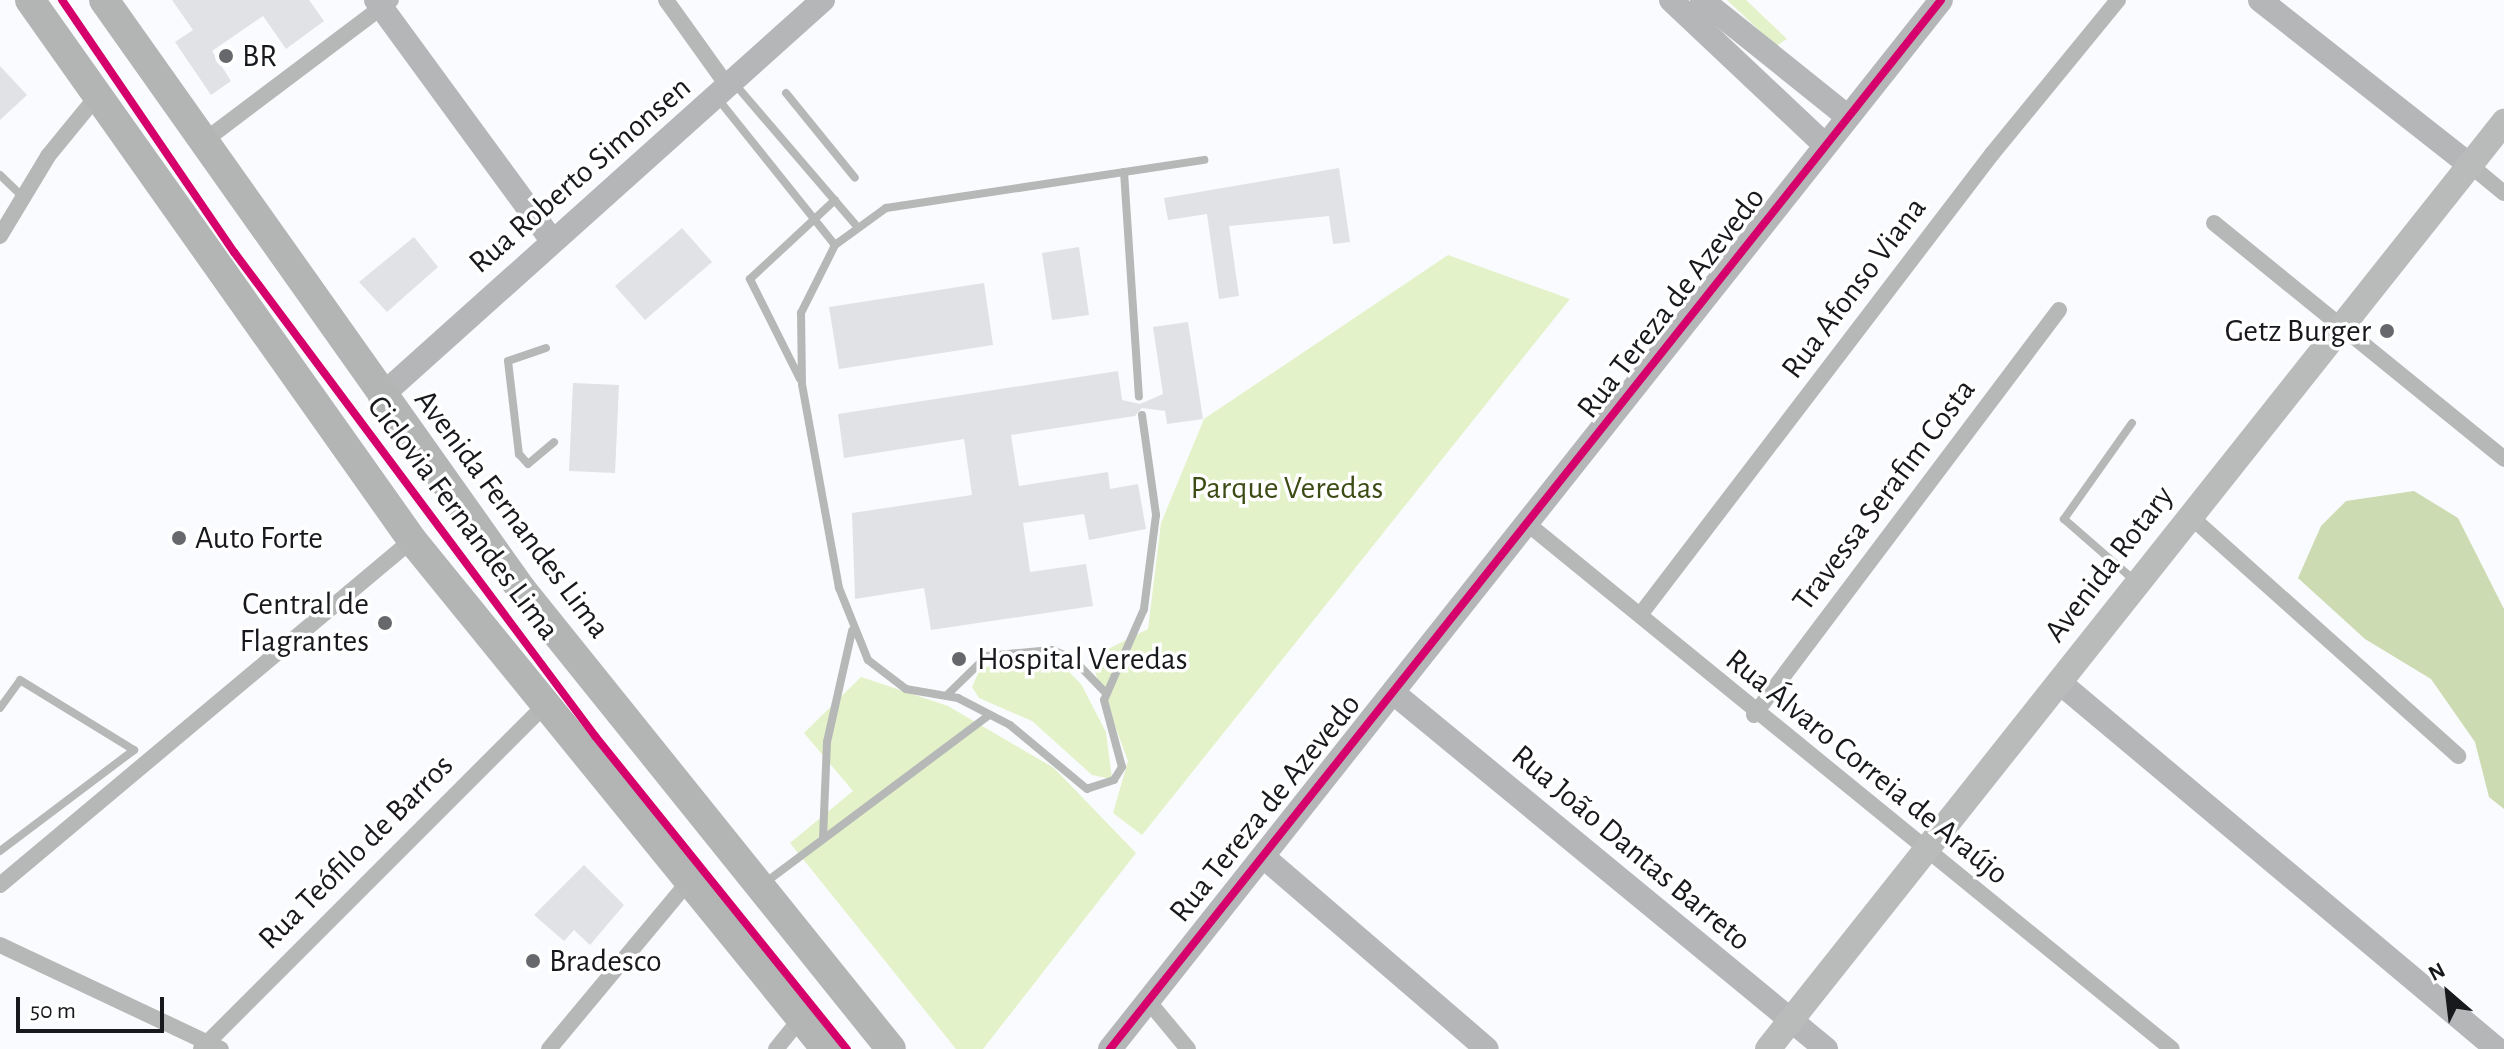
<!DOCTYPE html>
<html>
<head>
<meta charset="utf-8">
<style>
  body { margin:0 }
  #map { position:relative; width:2504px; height:1049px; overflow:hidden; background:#fafbfe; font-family:"Alegreya Sans",sans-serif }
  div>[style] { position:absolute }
  .green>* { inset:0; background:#e3f2c8 }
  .forest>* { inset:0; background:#ccdbb1 }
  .building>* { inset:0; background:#e1e2e6 }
  .lane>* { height:8px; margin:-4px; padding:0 4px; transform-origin:4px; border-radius:4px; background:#b6b8b7 }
  .street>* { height:16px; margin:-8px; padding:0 8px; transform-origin:8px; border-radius:8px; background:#b6b8b7 }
  .secondary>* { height:24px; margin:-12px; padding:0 12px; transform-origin:12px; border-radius:12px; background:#b5b6b7 }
  .primary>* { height:26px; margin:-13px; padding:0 13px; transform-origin:13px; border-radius:13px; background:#b9baba }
  .highway>* { height:30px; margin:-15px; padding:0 15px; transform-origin:15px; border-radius:15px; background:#b3b5b5 }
  .cycleway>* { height:8px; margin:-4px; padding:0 4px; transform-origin:4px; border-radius:4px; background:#d6006c }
  .dots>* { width:22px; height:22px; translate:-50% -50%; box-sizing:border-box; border:4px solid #fff; border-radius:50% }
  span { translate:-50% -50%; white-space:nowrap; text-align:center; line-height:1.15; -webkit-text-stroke:7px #fff; paint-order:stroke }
  .poi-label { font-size:32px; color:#18191d }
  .left { translate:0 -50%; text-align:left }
  .right { translate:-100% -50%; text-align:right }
  .street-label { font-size:32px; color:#18191d }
  .park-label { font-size:32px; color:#3c4c14 }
  .north { position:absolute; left:2408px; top:953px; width:80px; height:80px; -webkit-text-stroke:6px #fff; paint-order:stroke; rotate:332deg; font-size:22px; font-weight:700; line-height:32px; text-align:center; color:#18191d }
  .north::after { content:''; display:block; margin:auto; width:28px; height:36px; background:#18191d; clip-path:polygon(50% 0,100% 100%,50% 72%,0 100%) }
  .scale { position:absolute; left:16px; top:997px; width:148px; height:36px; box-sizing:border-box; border:4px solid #18191d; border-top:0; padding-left:10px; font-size:24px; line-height:28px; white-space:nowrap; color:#18191d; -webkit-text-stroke:6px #fff; paint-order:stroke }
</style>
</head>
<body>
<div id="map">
  <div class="green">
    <i style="clip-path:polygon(1727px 0,1746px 0,1787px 39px,1776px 46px)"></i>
    <i style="clip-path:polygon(1448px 255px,1570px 299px,1142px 835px,1113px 813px,1128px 761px,1090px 658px,1148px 629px,1161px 523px,1204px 419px)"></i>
    <i style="clip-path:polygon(1030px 654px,1057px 660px,1081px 684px,1106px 732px,1112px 779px,1092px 775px,1032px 721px,979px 698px,972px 687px,980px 669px)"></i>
    <i style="clip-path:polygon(861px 677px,948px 706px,1054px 768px,1136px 853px,983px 1049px,956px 1049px,790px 843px,853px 791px,804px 733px)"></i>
  </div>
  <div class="forest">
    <i style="clip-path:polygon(2414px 491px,2458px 518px,2504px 609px,2504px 809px,2489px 797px,2475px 742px,2431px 679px,2365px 639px,2298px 578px,2321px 526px,2346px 501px)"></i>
  </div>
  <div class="building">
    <i style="clip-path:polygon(172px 0,309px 0,324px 21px,286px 49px,263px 16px,212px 51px,231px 81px,211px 95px,175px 42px,193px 30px)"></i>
    <i style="clip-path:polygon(0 66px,27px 95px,0 120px)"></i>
    <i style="clip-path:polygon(1339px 168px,1350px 242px,1333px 244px,1329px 216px,1229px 226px,1239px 296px,1219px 299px,1207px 214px,1168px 220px,1164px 198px)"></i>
    <i style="clip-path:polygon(682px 228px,712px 262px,645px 320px,615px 286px)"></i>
    <i style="clip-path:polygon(414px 237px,438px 267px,387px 312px,359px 282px)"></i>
    <i style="clip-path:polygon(1079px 247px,1089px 315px,1052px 320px,1042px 253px)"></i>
    <i style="clip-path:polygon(984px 283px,993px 345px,839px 369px,829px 307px)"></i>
    <i style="clip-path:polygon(1188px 322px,1203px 419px,1167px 424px,1165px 411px,1142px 408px,1135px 416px,1011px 435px,1019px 486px,1108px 472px,1110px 489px,1138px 484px,1146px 529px,1089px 540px,1084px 514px,1023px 523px,1030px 572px,1086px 564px,1093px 606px,931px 630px,924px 588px,855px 599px,852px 513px,972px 495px,964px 439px,844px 458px,838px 414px,1118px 371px,1122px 400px,1140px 404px,1163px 394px,1153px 327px)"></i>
    <i style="clip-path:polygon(573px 383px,619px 385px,615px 473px,569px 471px)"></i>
    <i style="clip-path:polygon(584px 865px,624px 905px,590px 945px,574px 930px,564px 941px,534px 915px)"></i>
  </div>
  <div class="lane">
    <i style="left:734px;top:83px;width:186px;rotate:49.4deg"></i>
    <i style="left:786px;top:93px;width:109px;rotate:50.9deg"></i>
    <i style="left:718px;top:99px;width:187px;rotate:51.3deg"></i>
    <i style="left:1124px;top:172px;width:225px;rotate:86.2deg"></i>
    <i style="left:0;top:175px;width:32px;rotate:44deg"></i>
    <i style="left:546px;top:348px;width:40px;rotate:161.1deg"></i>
    <i style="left:508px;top:361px;width:94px;rotate:83.3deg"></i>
    <i style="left:519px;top:454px;width:13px;rotate:48deg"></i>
    <i style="left:528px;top:464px;width:34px;rotate:-40deg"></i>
    <i style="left:800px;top:379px;width:112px;rotate:-116.6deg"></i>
    <i style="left:750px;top:279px;width:116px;rotate:-42.9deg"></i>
    <i style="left:1142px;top:415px;width:101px;rotate:82deg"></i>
    <i style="left:1156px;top:515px;width:95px;rotate:97.3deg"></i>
    <i style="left:1144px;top:609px;width:99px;rotate:113.7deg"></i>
    <i style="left:1104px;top:700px;width:69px;rotate:75deg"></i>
    <i style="left:1122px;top:767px;width:15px;rotate:122deg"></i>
    <i style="left:1114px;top:780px;width:28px;rotate:162deg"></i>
    <i style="left:1087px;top:789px;width:100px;rotate:-140.3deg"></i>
    <i style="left:1010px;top:725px;width:59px;rotate:-152.6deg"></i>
    <i style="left:958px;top:698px;width:53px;rotate:-170.2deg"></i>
    <i style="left:906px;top:689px;width:48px;rotate:-142.7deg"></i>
    <i style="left:868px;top:660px;width:78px;rotate:-111.9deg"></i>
    <i style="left:839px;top:588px;width:207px;rotate:-100.3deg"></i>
    <i style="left:802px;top:384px;width:71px;rotate:-90.8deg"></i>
    <i style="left:801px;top:313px;width:76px;rotate:-63.4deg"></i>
    <i style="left:835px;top:245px;width:63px;rotate:-36deg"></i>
    <i style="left:886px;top:208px;width:322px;rotate:-8.6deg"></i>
    <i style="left:2132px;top:423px;width:118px;rotate:125.3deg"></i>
    <i style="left:2064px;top:519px;width:93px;rotate:41.1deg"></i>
    <i style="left:947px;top:695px;width:56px;rotate:-44.3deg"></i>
    <i style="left:987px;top:656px;width:65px;rotate:-5.3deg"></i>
    <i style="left:1052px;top:650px;width:22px;rotate:22deg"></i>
    <i style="left:1072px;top:658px;width:47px;rotate:45.9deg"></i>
    <i style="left:0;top:708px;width:34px;rotate:-54deg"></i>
    <i style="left:20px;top:680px;width:134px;rotate:31.6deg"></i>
    <i style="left:134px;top:750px;width:168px;rotate:143deg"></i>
    <i style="left:823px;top:838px;width:96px;rotate:-87.6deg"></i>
    <i style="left:827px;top:742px;width:114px;rotate:-77.3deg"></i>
    <i style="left:766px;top:882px;width:279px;rotate:-36.8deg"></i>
  </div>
  <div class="street">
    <i style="left:666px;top:0;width:108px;rotate:54.4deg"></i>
    <i style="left:204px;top:141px;width:234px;rotate:-37deg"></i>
    <i style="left:2470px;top:165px;width:44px;rotate:39.5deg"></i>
    <i style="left:2214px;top:223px;width:374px;rotate:39.1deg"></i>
    <i style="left:0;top:236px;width:93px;rotate:-59deg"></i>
    <i style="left:48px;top:156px;width:79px;rotate:-50.7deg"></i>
    <i style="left:2190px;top:516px;width:360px;rotate:41.8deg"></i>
    <i style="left:1529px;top:525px;width:829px;rotate:39.18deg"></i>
    <i style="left:1640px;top:615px;width:580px;rotate:-52.64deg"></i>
    <i style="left:1992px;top:154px;width:199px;rotate:-50.7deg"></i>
    <i style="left:1754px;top:715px;width:507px;rotate:-53.02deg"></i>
    <i style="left:0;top:885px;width:537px;rotate:-39.94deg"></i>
    <i style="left:0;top:945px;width:244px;rotate:25.2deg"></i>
    <i style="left:1149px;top:1002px;width:61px;rotate:50.3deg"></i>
    <i style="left:201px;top:1049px;width:485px;rotate:-45deg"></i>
    <i style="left:549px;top:1049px;width:219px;rotate:-50.2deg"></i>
    <i style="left:776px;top:1049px;width:40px;rotate:-51deg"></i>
  </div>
  <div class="secondary">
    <i style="left:376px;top:0;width:296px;rotate:53.8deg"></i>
    <i style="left:1671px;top:0;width:210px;rotate:43.3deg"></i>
    <i style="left:1702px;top:0;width:186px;rotate:38.7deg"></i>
    <i style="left:2260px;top:0;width:267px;rotate:38.2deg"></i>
    <i style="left:380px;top:397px;width:595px;rotate:-41.87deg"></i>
    <i style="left:2059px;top:682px;width:571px;rotate:39.96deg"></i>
    <i style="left:1396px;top:695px;width:557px;rotate:39.46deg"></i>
    <i style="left:1266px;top:859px;width:291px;rotate:40.7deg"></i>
    <i style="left:1110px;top:1049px;width:1338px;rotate:-51.61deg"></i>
  </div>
  <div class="primary">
    <i style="left:1768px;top:1049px;width:1184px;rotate:-51.55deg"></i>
  </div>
  <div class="highway">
    <i style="left:30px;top:0;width:661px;rotate:54.72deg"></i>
    <i style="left:412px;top:540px;width:656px;rotate:50.88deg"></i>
    <i style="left:104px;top:0;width:722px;rotate:54.7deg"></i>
    <i style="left:521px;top:589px;width:590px;rotate:51.19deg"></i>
  </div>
  <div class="cycleway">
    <i style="left:62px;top:0;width:305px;rotate:55.7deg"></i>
    <i style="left:234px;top:252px;width:604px;rotate:53.28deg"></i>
    <i style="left:595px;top:736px;width:402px;rotate:51.2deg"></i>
    <i style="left:1110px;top:1049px;width:1338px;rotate:-51.61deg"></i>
  </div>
  <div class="dots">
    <i style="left:226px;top:56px;background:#67686c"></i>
    <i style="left:2387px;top:331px;background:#67686c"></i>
    <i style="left:179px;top:538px;background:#67686c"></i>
    <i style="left:385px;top:623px;background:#67686c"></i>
    <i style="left:959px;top:659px;background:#67686c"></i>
    <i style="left:533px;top:961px;background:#67686c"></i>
  </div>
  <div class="poi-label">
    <span class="left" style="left:242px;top:56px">BR</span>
    <span class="right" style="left:2371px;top:331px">Getz Burger</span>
    <span class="left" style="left:195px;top:538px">Auto Forte</span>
    <span class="right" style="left:369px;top:623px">Central de<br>Flagrantes</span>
    <span class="left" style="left:977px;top:659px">Hospital Veredas</span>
    <span class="left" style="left:549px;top:961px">Bradesco</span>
  </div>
  <div class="street-label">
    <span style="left:580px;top:175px;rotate:-41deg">Rua Roberto Simonsen</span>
    <span style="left:1854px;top:288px;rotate:-53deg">Rua Afonso Viana</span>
    <span style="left:1671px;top:303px;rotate:-52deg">Rua Tereza de Azevedo</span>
    <span style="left:1884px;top:495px;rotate:-53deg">Travessa Serafim Costa</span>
    <span style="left:512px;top:514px;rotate:53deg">Avenida Fernandes Lima</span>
    <span style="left:463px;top:518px;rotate:53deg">Ciclovia Fernandes Lima</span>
    <span style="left:2109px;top:564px;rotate:-52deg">Avenida Rotary</span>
    <span style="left:1867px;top:767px;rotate:39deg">Rua Álvaro Correia de Araújo</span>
    <span style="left:1265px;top:808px;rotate:-51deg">Rua Tereza de Azevedo</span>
    <span style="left:1631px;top:848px;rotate:40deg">Rua João Dantas Barreto</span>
    <span style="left:356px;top:852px;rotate:-45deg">Rua Teófilo de Barros</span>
  </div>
  <div class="park-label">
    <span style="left:1287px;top:488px">Parque Veredas</span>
  </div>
  <div class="north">N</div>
  <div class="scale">50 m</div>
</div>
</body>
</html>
